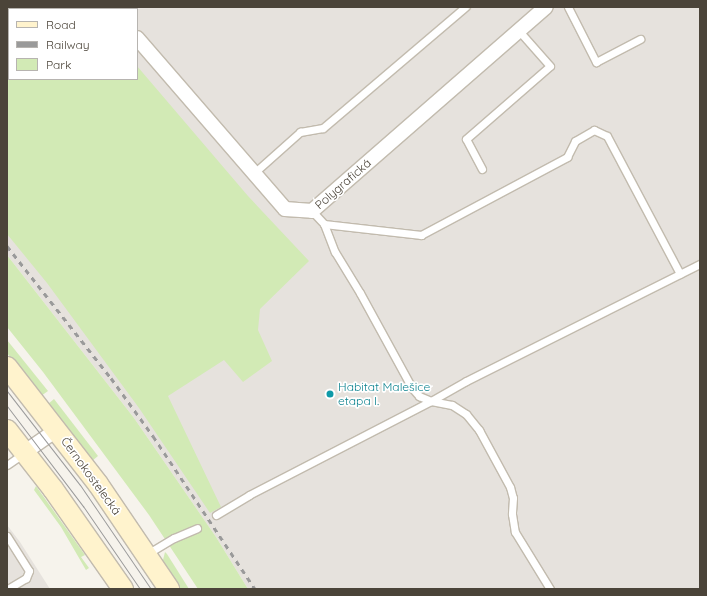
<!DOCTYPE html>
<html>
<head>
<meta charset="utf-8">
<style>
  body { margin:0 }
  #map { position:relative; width:707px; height:596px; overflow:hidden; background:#f6f3ec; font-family:Quicksand,sans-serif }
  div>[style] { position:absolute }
  .industrial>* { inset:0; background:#e6e2dd }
  .green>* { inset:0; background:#d2eab5 }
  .roads { filter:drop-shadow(1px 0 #c2bbae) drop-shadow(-1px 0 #c2bbae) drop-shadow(0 1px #c2bbae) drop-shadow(0 -1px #c2bbae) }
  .lane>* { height:7px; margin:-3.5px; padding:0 3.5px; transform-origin:3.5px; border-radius:3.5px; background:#fff }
  .street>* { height:14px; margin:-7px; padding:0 7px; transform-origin:7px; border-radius:7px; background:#fff }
  .secondary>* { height:20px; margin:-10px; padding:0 10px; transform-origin:10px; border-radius:10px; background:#fff3cd }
  .tram>* { height:1px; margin:-0.5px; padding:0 0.5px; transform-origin:0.5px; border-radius:0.5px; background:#9a9a9a }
  .rail>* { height:3px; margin-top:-1.5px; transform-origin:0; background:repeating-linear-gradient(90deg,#9a9a9a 0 5px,transparent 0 10px) }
  .dots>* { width:11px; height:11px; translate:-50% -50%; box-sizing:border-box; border:2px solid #fff; border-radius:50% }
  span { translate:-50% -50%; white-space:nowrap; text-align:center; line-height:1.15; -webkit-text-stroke:3.5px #fff; paint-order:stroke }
  .street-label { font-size:12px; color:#4b4439 }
  .culture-label { font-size:12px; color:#0d838f }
  .left { translate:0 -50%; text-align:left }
  .frame { position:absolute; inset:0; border:8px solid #4b4439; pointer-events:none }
  .legend { position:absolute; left:8px; top:8px; width:130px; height:72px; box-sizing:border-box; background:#fff; border:1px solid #b7b4b0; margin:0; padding:5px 7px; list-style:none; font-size:12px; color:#4b4439 }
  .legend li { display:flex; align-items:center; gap:8px; height:20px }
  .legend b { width:20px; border:1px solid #b7b4b0 }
</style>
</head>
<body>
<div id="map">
  <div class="industrial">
    <i style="clip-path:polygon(evenodd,7px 7px,700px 7px,700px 589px,248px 589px,216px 537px,134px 418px,7px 255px,7px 7px,9px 9px,137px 9px,137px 79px,9px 79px,9px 9px)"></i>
    <i style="clip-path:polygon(7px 525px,20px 542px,50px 589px,7px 589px)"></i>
  </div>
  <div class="green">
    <i style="clip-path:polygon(7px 7px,28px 7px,27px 9px,9px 9px,9px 79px,137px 79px,137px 66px,248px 196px,309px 261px,260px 309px,258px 330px,272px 361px,243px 382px,224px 360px,168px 396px,221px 507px,210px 513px,139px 408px,47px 283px,7px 234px)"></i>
    <i style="clip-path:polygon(7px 255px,134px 418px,216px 537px,248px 589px,198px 589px,149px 515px,43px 372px,7px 327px)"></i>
    <i style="clip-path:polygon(7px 340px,48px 391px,41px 396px,7px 353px)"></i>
    <i style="clip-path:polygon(54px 399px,98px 456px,92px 461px,48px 404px)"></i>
    <i style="clip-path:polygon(36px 486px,85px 555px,81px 557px,89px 568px,86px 570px,61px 527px,34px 490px)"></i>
    <i style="clip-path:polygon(165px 552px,167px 554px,189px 589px,179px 589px,164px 566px,163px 560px)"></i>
  </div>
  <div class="roads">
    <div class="lane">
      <i style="left:568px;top:7px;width:62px;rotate:63deg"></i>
      <i style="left:596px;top:62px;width:50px;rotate:-27.6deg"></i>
      <i style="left:482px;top:169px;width:34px;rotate:-118deg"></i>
      <i style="left:466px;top:139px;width:111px;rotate:-41deg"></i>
      <i style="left:550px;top:66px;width:47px;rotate:-131.5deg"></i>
      <i style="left:254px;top:173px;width:62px;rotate:-41.7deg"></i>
      <i style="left:300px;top:132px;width:23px;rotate:-10deg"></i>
      <i style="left:323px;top:128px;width:187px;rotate:-40.4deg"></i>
      <i style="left:312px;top:211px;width:18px;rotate:47deg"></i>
      <i style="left:324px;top:224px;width:98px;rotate:6.5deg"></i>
      <i style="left:421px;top:235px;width:166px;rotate:-28.1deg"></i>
      <i style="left:567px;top:157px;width:18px;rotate:-63deg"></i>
      <i style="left:575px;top:141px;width:22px;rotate:-30deg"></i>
      <i style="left:594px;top:130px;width:14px;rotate:25deg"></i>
      <i style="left:607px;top:136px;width:156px;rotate:62.1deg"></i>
      <i style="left:324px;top:224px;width:30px;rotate:69deg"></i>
      <i style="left:335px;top:252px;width:48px;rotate:58.6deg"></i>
      <i style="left:360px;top:293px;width:108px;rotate:61.3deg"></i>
      <i style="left:412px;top:388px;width:11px;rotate:49deg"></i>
      <i style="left:419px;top:396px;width:13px;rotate:23deg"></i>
      <i style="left:431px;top:401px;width:21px;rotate:11deg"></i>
      <i style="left:452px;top:405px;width:17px;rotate:33deg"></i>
      <i style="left:466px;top:414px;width:21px;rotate:51deg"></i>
      <i style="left:479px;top:430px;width:65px;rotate:61.5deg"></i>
      <i style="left:510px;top:487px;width:11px;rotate:75deg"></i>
      <i style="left:513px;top:498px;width:16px;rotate:94deg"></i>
      <i style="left:512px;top:514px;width:18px;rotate:81deg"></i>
      <i style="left:515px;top:532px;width:67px;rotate:58.4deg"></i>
      <i style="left:7px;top:465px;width:19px;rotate:-35deg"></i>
      <i style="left:216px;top:515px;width:39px;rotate:-31deg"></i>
      <i style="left:249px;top:495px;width:205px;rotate:-27.3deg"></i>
      <i style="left:431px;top:401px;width:40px;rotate:-29.7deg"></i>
      <i style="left:466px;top:381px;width:262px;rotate:-26.6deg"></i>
      <i style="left:7px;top:536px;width:41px;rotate:57.8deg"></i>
      <i style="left:29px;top:571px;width:8px;rotate:113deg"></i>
      <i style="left:26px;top:578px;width:21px;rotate:149deg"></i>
      <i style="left:147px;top:554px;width:31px;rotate:-31deg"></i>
      <i style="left:174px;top:538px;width:25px;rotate:-23deg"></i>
    </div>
    <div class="street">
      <i style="left:110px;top:7px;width:3px;rotate:45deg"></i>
      <i style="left:137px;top:38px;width:226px;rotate:49.1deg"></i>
      <i style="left:285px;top:209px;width:27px;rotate:4deg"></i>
      <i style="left:312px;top:211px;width:310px;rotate:-41.1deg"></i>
      <i style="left:25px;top:452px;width:39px;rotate:-35deg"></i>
    </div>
    <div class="secondary">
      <i style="left:7px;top:367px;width:148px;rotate:52.1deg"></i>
      <i style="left:98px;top:484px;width:127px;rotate:55.9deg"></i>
      <i style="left:7px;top:430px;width:75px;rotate:52.1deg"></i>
      <i style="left:53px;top:489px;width:122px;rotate:55deg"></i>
    </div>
  </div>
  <div class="tram">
    <i style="left:7px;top:391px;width:119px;rotate:52.2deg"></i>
    <i style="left:80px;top:485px;width:126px;rotate:55.7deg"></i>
    <i style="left:7px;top:406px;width:126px;rotate:52.8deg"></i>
    <i style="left:83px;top:506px;width:101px;rotate:55.5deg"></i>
  </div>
  <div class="rail">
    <i style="left:7px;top:246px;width:168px;rotate:51.8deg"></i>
    <i style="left:111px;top:378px;width:72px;rotate:54.1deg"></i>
    <i style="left:153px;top:436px;width:184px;rotate:56.3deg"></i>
  </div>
  <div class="dots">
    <i style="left:330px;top:394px;background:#0f9aa8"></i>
  </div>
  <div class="street-label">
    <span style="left:343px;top:184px;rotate:-41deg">Polygrafická</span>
    <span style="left:91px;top:476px;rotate:54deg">Černokostelecká</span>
  </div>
  <div class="culture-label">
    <span class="left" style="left:338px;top:394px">Habitat Malešice<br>etapa I.</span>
  </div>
  <div class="frame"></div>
  <ul class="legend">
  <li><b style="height:5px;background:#fff3cd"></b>Road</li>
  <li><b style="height:5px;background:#9a9a9a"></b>Railway</li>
  <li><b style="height:11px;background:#d2eab5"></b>Park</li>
  </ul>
</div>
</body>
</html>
